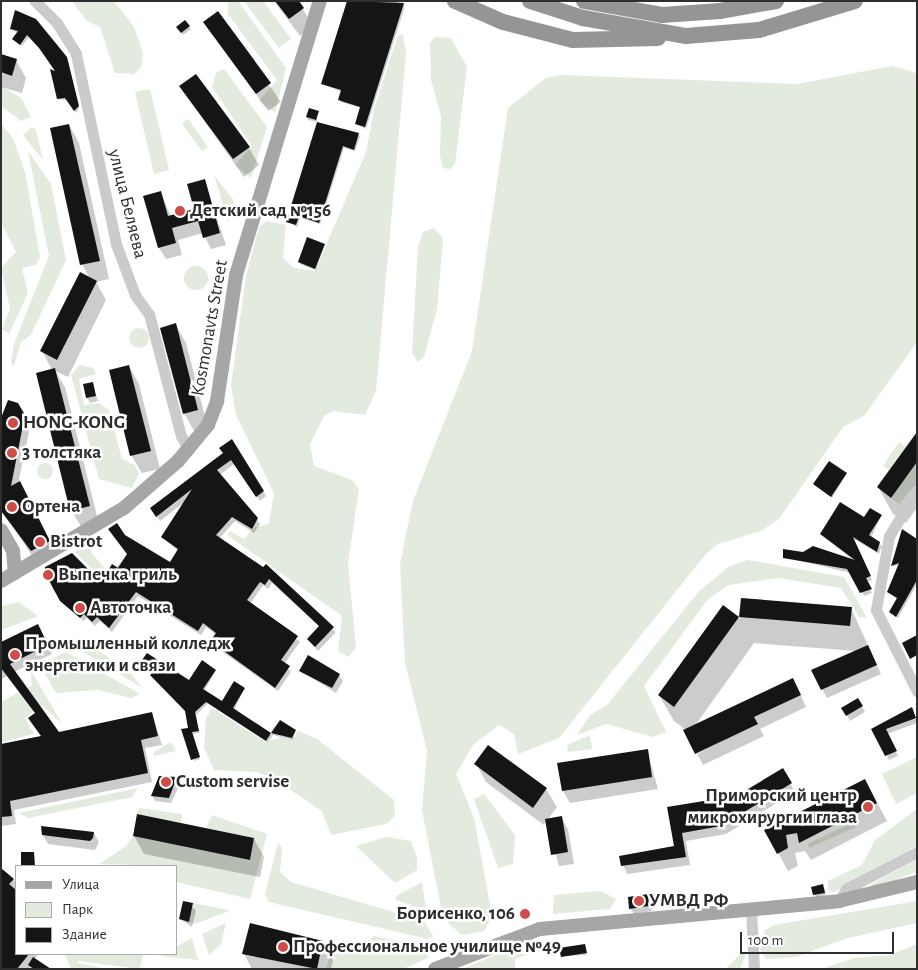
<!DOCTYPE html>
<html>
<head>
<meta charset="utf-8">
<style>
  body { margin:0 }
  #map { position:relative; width:918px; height:970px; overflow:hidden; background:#fff; font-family:"Alegreya Sans",sans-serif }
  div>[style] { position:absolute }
  .green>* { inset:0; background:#e3eade }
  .round { border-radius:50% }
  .shadow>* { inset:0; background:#0003 }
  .building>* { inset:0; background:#151515 }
  .minor>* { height:11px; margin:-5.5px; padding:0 5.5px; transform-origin:5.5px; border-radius:5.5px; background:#cbcbcb }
  .major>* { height:14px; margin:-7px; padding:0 7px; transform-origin:7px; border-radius:7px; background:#a6a6a6 }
  .highway>* { height:16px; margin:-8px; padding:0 8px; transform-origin:8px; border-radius:8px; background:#959595 }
  .dots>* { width:14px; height:14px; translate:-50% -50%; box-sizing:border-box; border:2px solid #fff; border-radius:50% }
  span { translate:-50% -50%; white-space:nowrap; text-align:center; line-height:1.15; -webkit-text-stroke:5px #fff; paint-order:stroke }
  .street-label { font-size:19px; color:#2e2e2e }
  .poi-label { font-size:19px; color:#2e2e2e; font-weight:700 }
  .left { translate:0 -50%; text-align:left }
  .right { translate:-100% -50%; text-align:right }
  .frame { position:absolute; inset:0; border:2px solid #2e2e2e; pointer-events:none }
  .legend { position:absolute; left:15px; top:865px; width:162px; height:90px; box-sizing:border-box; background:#fff; border:1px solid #ababab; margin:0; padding:6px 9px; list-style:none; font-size:15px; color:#2e2e2e }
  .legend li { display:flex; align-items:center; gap:10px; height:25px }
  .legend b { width:25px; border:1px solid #ababab }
  .scale { position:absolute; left:740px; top:932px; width:154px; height:22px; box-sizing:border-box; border:2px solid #2e2e2e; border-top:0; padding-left:6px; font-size:15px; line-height:18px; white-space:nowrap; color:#2e2e2e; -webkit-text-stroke:4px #fff; paint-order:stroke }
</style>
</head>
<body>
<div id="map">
  <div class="green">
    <i style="clip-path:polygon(72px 1px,113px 1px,119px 7px,134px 27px,143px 53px,142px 66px,134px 74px,115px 73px,100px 27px,87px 21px)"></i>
    <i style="clip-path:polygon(228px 1px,238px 1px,286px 68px,275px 113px,259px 101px,277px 80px,228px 14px)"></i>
    <i style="clip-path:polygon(244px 1px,263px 1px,291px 39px,279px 48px)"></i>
    <i style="clip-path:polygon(398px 35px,403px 35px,406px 53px,376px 391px,365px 415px,334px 411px,324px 416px,310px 444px,314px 466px,352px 480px,359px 489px,348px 563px,356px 648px,348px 657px,338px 651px,342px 616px,227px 535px,230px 531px,244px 539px,255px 527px,269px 524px,274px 493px,236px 415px,231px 385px,246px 276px,259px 227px,267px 221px,286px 225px,283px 258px,294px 268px,315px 271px,366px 152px,374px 109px)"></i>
    <i style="clip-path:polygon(435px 37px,451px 38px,467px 67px,455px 164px,450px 169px,443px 168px,440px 156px,441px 116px,431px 80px,430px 43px)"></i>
    <i style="clip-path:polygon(892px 66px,917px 73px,917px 342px,864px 416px,843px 427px,779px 519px,761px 531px,718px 544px,705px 555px,559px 738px,518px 754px,514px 734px,499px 725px,473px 745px,456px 774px,474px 818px,492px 916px,484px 931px,462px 935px,443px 918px,422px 810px,427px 751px,405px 662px,400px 564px,413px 501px,472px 351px,508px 108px,546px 78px,561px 75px,797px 84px)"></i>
    <i style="clip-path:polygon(224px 69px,267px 127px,251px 178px,235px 165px,252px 146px,212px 87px,216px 73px)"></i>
    <i style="clip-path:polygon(1px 86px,21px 98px,31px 117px,21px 121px,1px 106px)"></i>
    <i style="clip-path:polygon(150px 89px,169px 170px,154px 174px,135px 92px)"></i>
    <i style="clip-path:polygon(188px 119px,208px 147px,202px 151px,182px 124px)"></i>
    <i style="clip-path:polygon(1px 124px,13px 138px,25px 172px,40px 257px,36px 265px,22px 268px,28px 293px,9px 334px,2px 329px,10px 309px,1px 268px,16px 252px,2px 225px)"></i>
    <i style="clip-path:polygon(32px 127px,36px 130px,43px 160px,23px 135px)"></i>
    <i style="clip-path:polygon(28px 151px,51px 184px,66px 260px,31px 335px,21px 342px,14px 366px,11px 363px,14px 344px,49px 256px)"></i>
    <i style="clip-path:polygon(214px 175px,234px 201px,228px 222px)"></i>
    <i style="clip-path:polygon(434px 228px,443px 239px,437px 309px,424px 357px,418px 362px,412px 353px,418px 247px,423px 232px)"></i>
    <i class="round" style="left:184px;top:266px;width:24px;height:24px"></i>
    <i class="round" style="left:129px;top:328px;width:20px;height:20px"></i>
    <i style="clip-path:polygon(80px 365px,93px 368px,96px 374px,79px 379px,84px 405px,99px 403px,109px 410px,122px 459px,135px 465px,139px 474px,132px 488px,99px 479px,71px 375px)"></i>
    <i style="clip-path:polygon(899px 442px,906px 447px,889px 470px,883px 466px)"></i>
    <i style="clip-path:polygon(917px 462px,917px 483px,899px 504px,891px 498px)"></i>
    <i class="round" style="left:37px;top:463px;width:16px;height:16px"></i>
    <i style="clip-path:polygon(94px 540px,91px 552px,106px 570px,102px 579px,75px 552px)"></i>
    <i style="clip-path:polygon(748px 560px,844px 577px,867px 618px,859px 617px,841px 588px,778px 578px,729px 585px,708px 599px,644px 686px,666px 732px,653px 737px,606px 724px,577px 735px,590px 715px,607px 705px,700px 590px,730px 566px)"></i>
    <i style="clip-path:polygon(18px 602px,38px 616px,1px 630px,2px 606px)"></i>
    <i style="clip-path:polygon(78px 637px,129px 671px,142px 688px,71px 644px)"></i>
    <i style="clip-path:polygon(66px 652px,140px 694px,131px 698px,98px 690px,56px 693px,40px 665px)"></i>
    <i style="clip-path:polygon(30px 669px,63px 725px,42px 705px,25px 718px,34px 734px,1px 742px,1px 702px,32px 685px)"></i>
    <i style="clip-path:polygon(212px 708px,266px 742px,282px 737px,292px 740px,298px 731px,317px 739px,394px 800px,395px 816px,386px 824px,331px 835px,322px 811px,277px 781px,257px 772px,214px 770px,204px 748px,206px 718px)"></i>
    <i style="clip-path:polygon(590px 735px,592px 749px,568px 752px,567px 745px)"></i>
    <i style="clip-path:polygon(171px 742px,176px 751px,153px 756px,154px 752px)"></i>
    <i style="clip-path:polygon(917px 757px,917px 793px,896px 804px,882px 774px)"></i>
    <i style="clip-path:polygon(138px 788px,132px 797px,28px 818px,19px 813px)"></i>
    <i style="clip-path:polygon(484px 794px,515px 835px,513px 864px,498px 868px,474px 799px)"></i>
    <i style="clip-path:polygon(139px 808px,182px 814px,181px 823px,137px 814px)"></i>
    <i style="clip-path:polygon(917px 809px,917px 846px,834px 892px,828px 891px,828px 881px,862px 865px,875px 840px)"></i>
    <i style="clip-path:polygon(212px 815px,267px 834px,250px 899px,176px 882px,176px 866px,99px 864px,126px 846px,133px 836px,250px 860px,254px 838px,206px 828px)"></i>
    <i style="clip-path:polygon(853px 822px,856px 827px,809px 848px,808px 844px)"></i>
    <i style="clip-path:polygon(386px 837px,411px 841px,417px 858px,417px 870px,395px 883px,356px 846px)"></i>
    <i style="clip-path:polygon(278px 843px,282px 848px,280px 872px,291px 882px,424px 921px,433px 936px,428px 939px,269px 902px,265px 894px)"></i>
    <i style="clip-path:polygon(917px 859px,917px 872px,875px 887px,870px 885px)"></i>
    <i style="clip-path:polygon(422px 882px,426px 910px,395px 900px,396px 896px)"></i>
    <i style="clip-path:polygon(601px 891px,616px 899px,610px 909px,553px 914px,554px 895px)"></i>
    <i style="clip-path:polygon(917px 901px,917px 923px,848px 938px,796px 957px,766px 959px,760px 950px,765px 930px,774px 925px)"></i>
    <i style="clip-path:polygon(193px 903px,228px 910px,229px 911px,195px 924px,189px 922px)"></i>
    <i style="clip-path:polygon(226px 923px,221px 944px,209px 955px,202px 934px)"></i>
    <i style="clip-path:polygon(374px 936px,425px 947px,428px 958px,403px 969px,326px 969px,333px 945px,358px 949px)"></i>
    <i style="clip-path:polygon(192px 938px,198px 960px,158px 956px,176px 954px,176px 947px)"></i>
    <i style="clip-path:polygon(553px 941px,557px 945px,515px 959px,515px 969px,462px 969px,498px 954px)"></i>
    <i style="clip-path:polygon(917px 944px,917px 969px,822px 969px,854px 958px,890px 955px)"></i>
    <i style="clip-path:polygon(747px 952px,740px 969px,726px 969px,741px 953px)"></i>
    <i style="clip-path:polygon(65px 954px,143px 954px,140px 969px,78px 961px,77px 955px,78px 963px,108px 969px,71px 969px)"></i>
  </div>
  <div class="shadow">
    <i style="clip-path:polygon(274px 1px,298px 1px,313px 26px,300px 36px)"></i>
    <i style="clip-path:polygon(349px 1px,396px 1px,405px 6px,366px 129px,356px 124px,361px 108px,341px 102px,342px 92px,323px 84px)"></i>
    <i style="clip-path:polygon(218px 13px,281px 102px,268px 111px,205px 23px)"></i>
    <i style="clip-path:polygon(36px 20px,68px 61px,79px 108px,76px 113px,67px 100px,58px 99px,52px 71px,58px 73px,42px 50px,29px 37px,22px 46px,14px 39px,18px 33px,11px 29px)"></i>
    <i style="clip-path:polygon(185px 21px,191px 29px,183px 35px,178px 27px)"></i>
    <i style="clip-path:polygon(1px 55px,16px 60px,26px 78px,22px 93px,1px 87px)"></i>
    <i style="clip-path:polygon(180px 87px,249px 148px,259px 165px,244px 177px)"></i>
    <i style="clip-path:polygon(318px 112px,317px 122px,308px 120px,307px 117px)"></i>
    <i style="clip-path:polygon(318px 124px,360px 136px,355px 151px,344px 148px,320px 224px,300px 218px,297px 227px,288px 222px)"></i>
    <i style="clip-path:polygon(69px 125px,79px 143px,109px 279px,96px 282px,106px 300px,68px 377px,55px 371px,65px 387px,99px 524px,82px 528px,71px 510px,52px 370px,42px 351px,90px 279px,82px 264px)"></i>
    <i style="clip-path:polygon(204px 181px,226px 245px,211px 249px,203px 233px,178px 240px,182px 255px,166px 259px,159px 248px,161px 193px,171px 217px,196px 210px)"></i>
    <i style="clip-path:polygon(324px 245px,316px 270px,300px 264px,299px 262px)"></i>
    <i style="clip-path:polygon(176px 325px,186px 343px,208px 428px,194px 431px,184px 413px)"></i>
    <i style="clip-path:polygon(129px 366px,139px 384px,160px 469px,142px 473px,131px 455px)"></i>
    <i style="clip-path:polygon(92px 383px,98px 401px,90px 403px,87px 398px)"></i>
    <i style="clip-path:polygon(17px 404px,30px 427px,18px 484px,55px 551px,34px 559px,5px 514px)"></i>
    <i style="clip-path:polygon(917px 434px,917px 508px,906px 523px,893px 514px,878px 487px)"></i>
    <i style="clip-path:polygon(232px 441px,266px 496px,260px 501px,234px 464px,220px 475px,260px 524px,254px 533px,235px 521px,219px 539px,336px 632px,318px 651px,308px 639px,320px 627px,272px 583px,268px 589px,263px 585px,250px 604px,300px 642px,284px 664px,291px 672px,278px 691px,214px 646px,216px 635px,206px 627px,201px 635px,138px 596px,112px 632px,100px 621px,95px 626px,87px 618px,83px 621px,53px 590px,47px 568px,101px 584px,128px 554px,124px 536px,170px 564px,178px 551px,162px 537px,186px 501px,160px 521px,154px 513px,224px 453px)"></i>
    <i style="clip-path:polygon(846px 474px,832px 498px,814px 484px)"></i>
    <i style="clip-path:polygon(881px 516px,871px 538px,882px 546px,879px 554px,852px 538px,872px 580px,867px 582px,872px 593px,864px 596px,851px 573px,784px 557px,854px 561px,821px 534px)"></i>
    <i style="clip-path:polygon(903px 531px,917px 541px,917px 584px,898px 618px,890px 612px,898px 599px,888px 592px,899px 565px,893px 566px)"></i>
    <i style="clip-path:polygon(742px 599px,851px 608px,881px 674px,827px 698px,813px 671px,856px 651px,754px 643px,694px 727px,799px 691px,806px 707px,760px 729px,764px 736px,703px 765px,697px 754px,763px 720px,695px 752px,686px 730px,674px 721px,659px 695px,723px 607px,740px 619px)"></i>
    <i style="clip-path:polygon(42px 634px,52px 654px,14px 672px,59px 733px,152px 713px,162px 745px,145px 748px,152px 782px,14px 810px,16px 824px,1px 826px,1px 745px,42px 737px,29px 718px,36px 714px,7px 676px,1px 679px,1px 643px)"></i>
    <i style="clip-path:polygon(144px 660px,189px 682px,215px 671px,204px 692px,222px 703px,244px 689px,234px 711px,271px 735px,280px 722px,295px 731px,293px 740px,273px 735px,268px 742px,208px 703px,196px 715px,199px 733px,193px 734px,200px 759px,194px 761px,187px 712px,157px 670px)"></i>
    <i style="clip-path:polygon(301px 671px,339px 675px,343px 681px,336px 693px)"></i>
    <i style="clip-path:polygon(858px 700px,865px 712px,850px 721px,843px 708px)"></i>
    <i style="clip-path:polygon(914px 714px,917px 723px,887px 734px,898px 756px,889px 760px,873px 729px)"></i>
    <i style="clip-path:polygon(488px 747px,546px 789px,557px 807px,548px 819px,561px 817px,568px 829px,574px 864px,559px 866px,546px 821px,544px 825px,486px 782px,476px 764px)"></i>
    <i style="clip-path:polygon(647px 750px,658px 789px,570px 803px,563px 791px,559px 764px)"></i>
    <i style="clip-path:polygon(782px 770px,795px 792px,726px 834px,686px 841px,690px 865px,627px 874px,620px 857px,675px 847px,669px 808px,716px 800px,720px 808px)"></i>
    <i style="clip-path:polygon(160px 777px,177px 779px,180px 784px,171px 803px,155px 801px,152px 795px)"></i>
    <i style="clip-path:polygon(865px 780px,887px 821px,811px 860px,805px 851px,795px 853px,798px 866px,788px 871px,766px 830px)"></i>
    <i style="clip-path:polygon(94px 833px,99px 842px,95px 850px,48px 844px,43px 835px)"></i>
    <i style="clip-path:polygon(134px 836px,254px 839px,264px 857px,260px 877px,144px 854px)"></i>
    <i style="clip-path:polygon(1px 869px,16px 882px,16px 954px,38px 954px,34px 960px,48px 969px,1px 969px)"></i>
    <i style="clip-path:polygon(824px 887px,826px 895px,816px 897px,814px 894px)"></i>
    <i style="clip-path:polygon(647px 896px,652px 911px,634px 914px,630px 908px)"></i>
    <i style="clip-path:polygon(184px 902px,196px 910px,192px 927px,180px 919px)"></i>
    <i style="clip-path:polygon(322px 942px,333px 960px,331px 969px,252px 969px,244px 954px)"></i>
    <i style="clip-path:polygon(585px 945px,587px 955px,562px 956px)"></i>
  </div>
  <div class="building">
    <i style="clip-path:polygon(275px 1px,299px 1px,304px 8px,289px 19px)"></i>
    <i style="clip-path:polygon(347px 1px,404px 3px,365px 127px,355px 124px,360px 107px,338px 100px,341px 90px,321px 84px)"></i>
    <i style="clip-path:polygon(15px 10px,36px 19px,67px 57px,79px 106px,74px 111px,65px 98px,57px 99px,50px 69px,55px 71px,39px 48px,27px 35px,20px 45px,12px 39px,18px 31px,10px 29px)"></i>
    <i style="clip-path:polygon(218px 11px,271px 83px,256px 94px,203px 22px)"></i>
    <i style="clip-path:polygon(185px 20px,190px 26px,181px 33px,176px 27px)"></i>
    <i style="clip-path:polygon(1px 54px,17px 59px,12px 76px,1px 72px)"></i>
    <i style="clip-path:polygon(196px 74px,250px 147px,233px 159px,179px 86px)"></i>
    <i style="clip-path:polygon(309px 108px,319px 111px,316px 120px,306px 117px)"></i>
    <i style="clip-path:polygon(317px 122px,359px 133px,354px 150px,343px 146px,319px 223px,299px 216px,296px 225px,286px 222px)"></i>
    <i style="clip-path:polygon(69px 124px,100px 261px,80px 265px,50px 128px)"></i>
    <i style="clip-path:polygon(205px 179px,220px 233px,203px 238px,198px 221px,172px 228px,176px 243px,158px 248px,143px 196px,161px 191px,168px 216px,194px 209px,187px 184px)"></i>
    <i style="clip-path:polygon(307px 237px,325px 244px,315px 269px,298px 262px)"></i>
    <i style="clip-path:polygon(80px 272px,97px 281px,57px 360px,40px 351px)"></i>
    <i style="clip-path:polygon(176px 323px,198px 410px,183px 414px,160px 328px)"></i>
    <i style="clip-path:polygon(129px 365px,151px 451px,130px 456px,109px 370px)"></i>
    <i style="clip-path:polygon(55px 368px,90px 506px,70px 511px,36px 373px)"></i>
    <i style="clip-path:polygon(93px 382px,96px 396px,86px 398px,83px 384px)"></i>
    <i style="clip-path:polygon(8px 400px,18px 403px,25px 415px,11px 486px,20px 481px,50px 541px,31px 551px,1px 511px,1px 418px)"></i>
    <i style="clip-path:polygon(917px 432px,917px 462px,891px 498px,877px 487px)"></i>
    <i style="clip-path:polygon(232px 439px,264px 491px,256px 497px,231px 460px,217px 470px,258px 518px,252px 529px,232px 517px,216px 535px,263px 567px,266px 564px,334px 627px,315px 647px,307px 639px,319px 626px,269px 579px,265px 585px,260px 582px,247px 600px,298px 636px,281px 660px,290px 666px,275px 688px,210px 641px,216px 633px,203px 623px,198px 631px,136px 592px,109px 628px,97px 617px,92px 622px,84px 614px,80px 618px,60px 601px,45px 573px,45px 567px,72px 553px,101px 582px,112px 564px,118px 568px,127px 554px,108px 529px,117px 523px,125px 535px,170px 562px,178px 549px,161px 537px,192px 489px,156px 517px,150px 508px,223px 453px,219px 448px)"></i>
    <i style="clip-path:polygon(829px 461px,847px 473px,831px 497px,813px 484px)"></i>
    <i style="clip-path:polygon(840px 502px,864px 517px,870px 508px,882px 515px,869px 535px,880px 542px,877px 552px,853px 537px,871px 576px,866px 578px,872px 589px,860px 593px,847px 569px,783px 558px,783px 549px,803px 552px,813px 546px,855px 560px,820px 534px)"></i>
    <i style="clip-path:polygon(902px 529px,917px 539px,917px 580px,896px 617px,889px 612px,897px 598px,887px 592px,899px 563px,891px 566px)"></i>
    <i style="clip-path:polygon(741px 598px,852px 607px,850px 626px,739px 617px)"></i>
    <i style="clip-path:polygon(723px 605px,739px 617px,674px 707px,658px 695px)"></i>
    <i style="clip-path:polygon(38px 624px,48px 645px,10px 664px,59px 732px,152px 712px,158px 736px,141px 740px,148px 773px,10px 801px,12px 816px,1px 817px,1px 744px,41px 736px,28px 718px,35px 713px,1px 668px,1px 642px)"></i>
    <i style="clip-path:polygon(917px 635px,917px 655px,910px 659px,902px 643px)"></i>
    <i style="clip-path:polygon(868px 645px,877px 665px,821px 690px,811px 670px)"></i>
    <i style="clip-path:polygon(147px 653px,189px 680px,202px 660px,216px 670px,203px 689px,222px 701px,234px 681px,245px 688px,233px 708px,271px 733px,266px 741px,206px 702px,195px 712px,199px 731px,192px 732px,200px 757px,191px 760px,181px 729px,188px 728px,185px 711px,150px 675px,156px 669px,142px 660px)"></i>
    <i style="clip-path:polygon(308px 655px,340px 674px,332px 688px,299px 671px)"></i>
    <i style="clip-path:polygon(793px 678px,801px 695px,754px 717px,758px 724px,695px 754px,683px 730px)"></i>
    <i style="clip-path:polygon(858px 698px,863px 706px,846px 716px,841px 708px)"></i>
    <i style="clip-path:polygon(912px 707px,916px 718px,886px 729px,897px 751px,885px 756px,871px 729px)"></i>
    <i style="clip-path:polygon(280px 720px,296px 730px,292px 738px,271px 733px)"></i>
    <i style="clip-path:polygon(488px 745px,547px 788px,533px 808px,474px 764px)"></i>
    <i style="clip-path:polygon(648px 749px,652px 777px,562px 791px,557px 763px)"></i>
    <i style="clip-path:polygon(783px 768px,792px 783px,721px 826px,682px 833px,686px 857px,621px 866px,619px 856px,674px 846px,667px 807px,716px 799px,718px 807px)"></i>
    <i style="clip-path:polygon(159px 776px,177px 777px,169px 798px,151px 796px)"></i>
    <i style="clip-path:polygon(865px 779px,877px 803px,799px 843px,797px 833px,786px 835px,788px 848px,777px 854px,764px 830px)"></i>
    <i style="clip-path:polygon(137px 814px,254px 838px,250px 860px,133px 836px)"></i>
    <i style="clip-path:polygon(562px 816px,568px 852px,551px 855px,545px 819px)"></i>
    <i style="clip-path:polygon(41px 826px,94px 832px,93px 838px,90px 841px,42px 835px)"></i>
    <i style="clip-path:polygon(21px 852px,34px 852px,35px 866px,21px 866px)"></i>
    <i style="clip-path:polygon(1px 868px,14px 879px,9px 884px,16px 890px,16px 954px,29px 954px,17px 969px,1px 969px)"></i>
    <i style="clip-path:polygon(823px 884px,825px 893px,813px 895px,811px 887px)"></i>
    <i style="clip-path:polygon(648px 894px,649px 906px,629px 909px,628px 897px)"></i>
    <i style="clip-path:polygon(183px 901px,193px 903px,189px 922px,179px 919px)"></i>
    <i style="clip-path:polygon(250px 923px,323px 941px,317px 969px,242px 954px)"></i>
    <i style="clip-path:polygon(585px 944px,587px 953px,561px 957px,559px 948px)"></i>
    <i style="clip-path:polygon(33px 957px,51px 969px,34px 969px,28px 965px)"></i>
  </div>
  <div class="minor">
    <i style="left:35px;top:1px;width:31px;rotate:45deg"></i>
    <i style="left:57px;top:23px;width:36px;rotate:58deg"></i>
    <i style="left:76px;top:54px;width:194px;rotate:78.1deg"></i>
    <i style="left:116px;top:244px;width:54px;rotate:69.6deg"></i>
    <i style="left:135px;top:295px;width:24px;rotate:54deg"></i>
    <i style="left:149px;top:314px;width:126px;rotate:75.3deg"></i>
    <i style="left:181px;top:436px;width:16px;rotate:60deg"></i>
    <i style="left:917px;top:490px;width:54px;rotate:121.3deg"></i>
    <i style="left:889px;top:536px;width:75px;rotate:100deg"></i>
    <i style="left:876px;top:610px;width:91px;rotate:63.2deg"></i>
    <i style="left:839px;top:901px;width:14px;rotate:-60deg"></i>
    <i style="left:846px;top:889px;width:80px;rotate:-27.5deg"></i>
    <i style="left:751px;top:910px;width:59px;rotate:87.1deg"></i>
  </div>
  <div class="major">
    <i style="left:1px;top:530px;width:24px;rotate:60deg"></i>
    <i style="left:13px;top:551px;width:22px;rotate:85deg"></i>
    <i style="left:1px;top:581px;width:143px;rotate:-30.7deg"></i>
    <i style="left:124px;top:508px;width:72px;rotate:-41deg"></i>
    <i style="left:178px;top:461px;width:47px;rotate:-50.2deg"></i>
    <i style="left:208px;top:425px;width:26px;rotate:-69deg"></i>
    <i style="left:217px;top:401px;width:127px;rotate:-81.4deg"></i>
    <i style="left:236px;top:275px;width:287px;rotate:-73deg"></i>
    <i style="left:435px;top:969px;width:112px;rotate:-20.9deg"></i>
    <i style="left:540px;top:929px;width:300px;rotate:-5.3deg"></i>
    <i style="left:839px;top:901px;width:80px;rotate:-13.7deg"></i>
  </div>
  <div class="highway">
    <i style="left:455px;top:1px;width:52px;rotate:23.6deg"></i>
    <i style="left:503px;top:22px;width:72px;rotate:14.4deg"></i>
    <i style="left:573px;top:40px;width:85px;rotate:-1.3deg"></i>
    <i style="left:530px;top:1px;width:56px;rotate:17.8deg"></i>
    <i style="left:583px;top:18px;width:105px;rotate:9.9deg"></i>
    <i style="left:686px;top:36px;width:73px;rotate:-4.7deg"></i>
    <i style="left:759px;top:30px;width:100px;rotate:-16.8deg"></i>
    <i style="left:584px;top:1px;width:79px;rotate:10.2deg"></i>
    <i style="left:662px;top:15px;width:58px;rotate:-3.9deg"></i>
    <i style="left:720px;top:11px;width:57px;rotate:-10.1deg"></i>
  </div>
  <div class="dots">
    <i style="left:180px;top:211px;background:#d04a46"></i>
    <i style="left:13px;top:423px;background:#d04a46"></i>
    <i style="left:12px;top:453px;background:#d04a46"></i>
    <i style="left:12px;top:507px;background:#d04a46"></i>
    <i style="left:40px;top:542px;background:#d04a46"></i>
    <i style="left:48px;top:575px;background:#d04a46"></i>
    <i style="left:80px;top:608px;background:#d04a46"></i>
    <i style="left:15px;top:655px;background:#d04a46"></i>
    <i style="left:166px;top:782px;background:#d04a46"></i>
    <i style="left:868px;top:807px;background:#d04a46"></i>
    <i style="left:639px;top:901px;background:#d04a46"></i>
    <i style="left:525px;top:914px;background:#d04a46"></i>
    <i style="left:283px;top:947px;background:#d04a46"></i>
  </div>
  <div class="street-label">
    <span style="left:127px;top:204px;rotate:76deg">улица Беляева</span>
    <span style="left:210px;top:328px;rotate:-80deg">Kosmonavts Street</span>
  </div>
  <div class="poi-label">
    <span class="left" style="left:190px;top:211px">Детский сад №156</span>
    <span class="left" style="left:23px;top:423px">HONG-KONG</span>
    <span class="left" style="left:22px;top:453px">3 толстяка</span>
    <span class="left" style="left:22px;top:507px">Ортена</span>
    <span class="left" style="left:50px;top:542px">Bistrot</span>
    <span class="left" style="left:58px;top:575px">Выпечка гриль</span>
    <span class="left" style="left:90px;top:608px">Автоточка</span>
    <span class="left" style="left:25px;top:655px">Промышленный колледж<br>энергетики и связи</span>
    <span class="left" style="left:176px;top:782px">Custom servise</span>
    <span class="right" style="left:857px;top:807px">Приморский центр<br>микрохирургии глаза</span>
    <span class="left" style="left:649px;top:901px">УМВД РФ</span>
    <span class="right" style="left:515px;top:914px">Борисенко, 106</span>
    <span class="left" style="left:293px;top:947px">Профессиональное училище №49</span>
  </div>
  <div class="frame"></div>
  <ul class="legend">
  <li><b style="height:6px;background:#a6a6a6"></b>Улица</li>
  <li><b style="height:14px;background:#e3eade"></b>Парк</li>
  <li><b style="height:14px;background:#151515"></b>Здание</li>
  </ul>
  <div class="scale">100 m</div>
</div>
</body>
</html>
